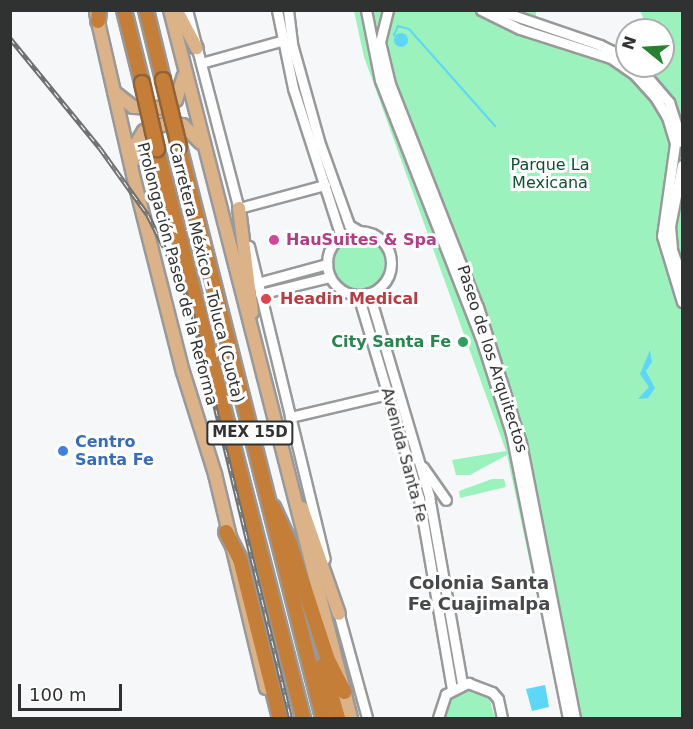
<!DOCTYPE html>
<html>
<head>
<meta charset="utf-8">
<style>
  body { margin:0 }
  #map { position:relative; width:693px; height:729px; overflow:hidden; background:#f6f7f8; font-family:"DejaVu Sans",sans-serif }
  div>[style] { position:absolute }
  .green>* { inset:0; background:#9cf2bd }
  .round { border-radius:50% }
  .water>* { inset:0; background:#5dd7f7 }
  .stream>* { height:2px; margin:-1px; padding:0 1px; transform-origin:1px; border-radius:1px; background:#5dd7f7 }
  .roads { filter:drop-shadow(2px 0 #98999a) drop-shadow(-2px 0 #98999a) drop-shadow(0 2px #98999a) drop-shadow(0 -2px #98999a) }
  .minor>* { height:9px; margin:-4.5px; padding:0 4.5px; transform-origin:4.5px; border-radius:4.5px; background:#fff }
  .minor>.ring { margin:-4.5px; padding:0; box-sizing:content-box; background:none; border:9px solid #fff; border-radius:50% }
  .major>* { height:12px; margin:-6px; padding:0 6px; transform-origin:6px; border-radius:6px; background:#dcb288 }
  .highway>* { height:14px; margin:-7px; padding:0 7px; transform-origin:7px; border-radius:7px; background:#c57e38 }
  .rail>* { height:4.5px; margin-top:-2.25px; transform-origin:0; background:repeating-linear-gradient(90deg,#fff 0 7px,#707171 0 14px); box-sizing:border-box; border-block:2px solid #707171 }
  .bridges { filter:drop-shadow(2px 0 #916336) drop-shadow(-2px 0 #916336) drop-shadow(0 2px #916336) drop-shadow(0 -2px #916336) }
  .highway-bridge>* { height:14px; margin:-7px; padding:0 7px; transform-origin:7px; border-radius:7px; background:#c57e38 }
  .dots>* { width:16px; height:16px; translate:-50% -50%; box-sizing:border-box; border:3px solid #fff; border-radius:50% }
  span { translate:-50% -50%; white-space:nowrap; text-align:center; line-height:1.15; -webkit-text-stroke:6px #fff; paint-order:stroke }
  .shield-label span { padding:2px 4px; background:#fff; border:2px solid; border-radius:4px; -webkit-text-stroke-width:0 }
  .shield-label { font-size:15px; color:#303131; font-weight:700 }
  .park-label { font-size:16px; color:#0b5230 }
  .hotel-label { font-size:16px; color:#b23c85; font-weight:700 }
  .left { translate:0 -50%; text-align:left }
  .street-label { font-size:16px; color:#303131 }
  .health-label { font-size:16px; color:#be3a42; font-weight:700 }
  .leisure-label { font-size:16px; color:#27864d; font-weight:700 }
  .right { translate:-100% -50%; text-align:right }
  .shop-label { font-size:16px; color:#366cbe; font-weight:700 }
  .neighbourhood-label { font-size:18px; color:#474849; font-weight:700 }
  .frame { position:absolute; inset:0; border:12px solid #303131; pointer-events:none }
  .north { position:absolute; left:615px; top:18px; width:60px; height:60px; box-sizing:border-box; background:#fff; border:2px solid #acadad; border-radius:50%; rotate:288deg; font-size:16px; font-weight:700; line-height:24px; text-align:center; color:#303131 }
  .north::after { content:''; display:block; margin:auto; width:21px; height:27px; background:#278130; clip-path:polygon(50% 0,100% 100%,50% 72%,0 100%) }
  .scale { position:absolute; left:18px; top:684px; width:104px; height:27px; box-sizing:border-box; border:3px solid #303131; border-top:0; padding-left:8px; font-size:18px; line-height:21px; white-space:nowrap; color:#303131; -webkit-text-stroke:4px #fff; paint-order:stroke }
</style>
</head>
<body>
<div id="map">
  <div class="green">
    <i style="clip-path:polygon(354px 11px,536px 11px,536px 19px,622px 48px,627px 51px,627px 66px,663px 66px,663px 30px,649px 30px,640px 11px,682px 11px,682px 718px,563px 718px,507px 455px,470px 475px,456px 475px,452px 460px,506px 451px,364px 57px)"></i>
    <i class="round" style="left:333px;top:237px;width:52px;height:52px"></i>
    <i style="clip-path:polygon(492px 479px,504px 479px,506px 487px,460px 498px,459px 491px)"></i>
    <i style="clip-path:polygon(466px 690px,489px 698px,495px 718px,444px 718px,451px 698px)"></i>
  </div>
  <div class="water">
    <i class="round" style="left:394px;top:33px;width:14px;height:14px"></i>
    <i style="clip-path:polygon(650px 350px,652px 362px,646px 371px,655px 388px,648px 398px,638px 399px,649px 387px,640px 374px)"></i>
    <i style="clip-path:polygon(545px 685px,549px 707px,532px 711px,526px 689px)"></i>
  </div>
  <div class="stream">
    <i style="left:394px;top:35px;width:10px;rotate:-66deg"></i>
    <i style="left:398px;top:26px;width:11px;rotate:15deg"></i>
    <i style="left:409px;top:29px;width:130px;rotate:48.4deg"></i>
  </div>
  <div class="roads">
    <div class="minor">
      <i style="left:187px;top:10px;width:210px;rotate:75.4deg"></i>
      <i style="left:277px;top:10px;width:80px;rotate:78.4deg"></i>
      <i style="left:293px;top:88px;width:157px;rotate:72.1deg"></i>
      <i style="left:288px;top:10px;width:34px;rotate:83deg"></i>
      <i style="left:292px;top:44px;width:101px;rotate:74.4deg"></i>
      <i style="left:319px;top:141px;width:89px;rotate:70.3deg"></i>
      <i style="left:349px;top:225px;width:12px;rotate:31deg"></i>
      <i style="left:366px;top:10px;width:71px;rotate:78.7deg"></i>
      <i style="left:380px;top:80px;width:275px;rotate:68.7deg"></i>
      <i style="left:480px;top:336px;width:102px;rotate:72.3deg"></i>
      <i style="left:511px;top:433px;width:291px;rotate:78.7deg"></i>
      <i style="left:388px;top:10px;width:33px;rotate:104deg"></i>
      <i style="left:380px;top:42px;width:43px;rotate:76.6deg"></i>
      <i style="left:390px;top:84px;width:240px;rotate:68.5deg"></i>
      <i style="left:478px;top:307px;width:143px;rotate:72.5deg"></i>
      <i style="left:521px;top:443px;width:280px;rotate:78.9deg"></i>
      <i style="left:481px;top:10px;width:43px;rotate:26deg"></i>
      <i style="left:520px;top:29px;width:96px;rotate:17.7deg"></i>
      <i style="left:611px;top:58px;width:29px;rotate:35deg"></i>
      <i style="left:635px;top:75px;width:30px;rotate:48deg"></i>
      <i style="left:655px;top:97px;width:23px;rotate:59deg"></i>
      <i style="left:667px;top:117px;width:28px;rotate:73deg"></i>
      <i style="left:675px;top:144px;width:93px;rotate:98deg"></i>
      <i style="left:662px;top:236px;width:69px;rotate:73.1deg"></i>
      <i style="left:498px;top:10px;width:108px;rotate:18.9deg"></i>
      <i style="left:600px;top:45px;width:30px;rotate:26deg"></i>
      <i style="left:201px;top:63px;width:83px;rotate:-15.4deg"></i>
      <i style="left:638px;top:66px;width:48px;rotate:49.3deg"></i>
      <i style="left:669px;top:102px;width:42px;rotate:72deg"></i>
      <i style="left:682px;top:165px;width:62px;rotate:101.1deg"></i>
      <i style="left:670px;top:226px;width:24px;rotate:85deg"></i>
      <i style="left:672px;top:250px;width:30px;rotate:70deg"></i>
      <i style="left:239px;top:208px;width:89px;rotate:-15deg"></i>
      <i class="ring" style="left:327px;top:231px;width:55px;height:55px"></i>
      <i style="left:249px;top:246px;width:322px;rotate:76.4deg"></i>
      <i style="left:257px;top:283px;width:73px;rotate:-15.2deg"></i>
      <i style="left:369px;top:293px;width:212px;rotate:73.5deg"></i>
      <i style="left:429px;top:496px;width:191px;rotate:80deg"></i>
      <i style="left:260px;top:294px;width:72px;rotate:-13.7deg"></i>
      <i style="left:358px;top:295px;width:212px;rotate:73.3deg"></i>
      <i style="left:419px;top:498px;width:194px;rotate:80.2deg"></i>
      <i style="left:290px;top:417px;width:101px;rotate:-13.2deg"></i>
      <i style="left:423px;top:467px;width:40px;rotate:55.1deg"></i>
      <i style="left:337px;top:608px;width:114px;rotate:74.7deg"></i>
      <i style="left:438px;top:718px;width:25px;rotate:-72deg"></i>
      <i style="left:446px;top:694px;width:25px;rotate:-27deg"></i>
      <i style="left:468px;top:683px;width:26px;rotate:21deg"></i>
      <i style="left:492px;top:692px;width:9px;rotate:49deg"></i>
      <i style="left:498px;top:699px;width:19px;rotate:78deg"></i>
    </div>
    <div class="major">
      <i style="left:170px;top:10px;width:731px;rotate:75.66deg"></i>
      <i style="left:96px;top:13px;width:166px;rotate:77.1deg"></i>
      <i style="left:133px;top:175px;width:203px;rotate:75.8deg"></i>
      <i style="left:183px;top:372px;width:107px;rotate:72.6deg"></i>
      <i style="left:215px;top:474px;width:220px;rotate:76.6deg"></i>
      <i style="left:178px;top:13px;width:40px;rotate:62deg"></i>
      <i style="left:114px;top:92px;width:24px;rotate:38deg"></i>
      <i style="left:133px;top:107px;width:27px;rotate:2deg"></i>
      <i style="left:160px;top:108px;width:18px;rotate:-27deg"></i>
      <i style="left:176px;top:100px;width:25px;rotate:-72deg"></i>
      <i style="left:133px;top:161px;width:12px;rotate:-90deg"></i>
      <i style="left:133px;top:149px;width:21px;rotate:-59deg"></i>
      <i style="left:144px;top:131px;width:25px;rotate:-18deg"></i>
      <i style="left:168px;top:123px;width:15px;rotate:8deg"></i>
      <i style="left:183px;top:125px;width:25px;rotate:45deg"></i>
      <i style="left:239px;top:208px;width:105px;rotate:82.9deg"></i>
      <i style="left:302px;top:508px;width:112px;rotate:70.8deg"></i>
    </div>
    <div class="highway">
      <i style="left:124px;top:10px;width:75px;rotate:76.1deg"></i>
      <i style="left:146px;top:10px;width:72px;rotate:76.3deg"></i>
      <i style="left:98px;top:21px;width:11px;rotate:-85deg"></i>
      <i style="left:179px;top:146px;width:590px;rotate:75.87deg"></i>
      <i style="left:157px;top:149px;width:587px;rotate:75.61deg"></i>
      <i style="left:273px;top:507px;width:41px;rotate:65.3deg"></i>
      <i style="left:290px;top:544px;width:122px;rotate:71.9deg"></i>
      <i style="left:328px;top:660px;width:36px;rotate:63deg"></i>
      <i style="left:226px;top:532px;width:30px;rotate:63deg"></i>
      <i style="left:240px;top:559px;width:164px;rotate:75.9deg"></i>
      <i style="left:322px;top:666px;width:54px;rotate:72.9deg"></i>
    </div>
  </div>
  <div class="rail">
    <i style="left:10px;top:38px;width:142px;rotate:50.7deg"></i>
    <i style="left:100px;top:148px;width:82px;rotate:54.4deg"></i>
    <i style="left:148px;top:215px;width:73px;rotate:63.1deg"></i>
    <i style="left:181px;top:280px;width:36px;rotate:71deg"></i>
    <i style="left:193px;top:314px;width:416px;rotate:76.4deg"></i>
  </div>
  <div class="bridges">
    <div class="highway-bridge">
      <i style="left:163px;top:80px;width:68px;rotate:76.4deg"></i>
      <i style="left:142px;top:83px;width:68px;rotate:77.2deg"></i>
    </div>
  </div>
  <div class="dots">
    <i style="left:274px;top:240px;background:#d1479c"></i>
    <i style="left:266px;top:299px;background:#e0444e"></i>
    <i style="left:463px;top:342px;background:#2e9e5b"></i>
    <i style="left:63px;top:451px;background:#3f7fe0"></i>
  </div>
  <div class="shield-label">
    <span style="left:250px;top:433px">MEX 15D</span>
  </div>
  <div class="park-label">
    <span style="left:550px;top:174px">Parque La<br>Mexicana</span>
  </div>
  <div class="hotel-label">
    <span class="left" style="left:286px;top:240px">HauSuites &amp; Spa</span>
  </div>
  <div class="street-label">
    <span style="left:206px;top:273px;rotate:76deg">Carretera México - Toluca (Cuota)</span>
    <span style="left:177px;top:274px;rotate:75deg">Prolongación Paseo de la Reforma</span>
    <span style="left:492px;top:359px;rotate:72deg">Paseo de los Arquitectos</span>
    <span style="left:404px;top:455px;rotate:75deg">Avenida Santa Fe</span>
  </div>
  <div class="health-label">
    <span class="left" style="left:280px;top:299px">Headin Medical</span>
  </div>
  <div class="leisure-label">
    <span class="right" style="left:451px;top:342px">City Santa Fe</span>
  </div>
  <div class="shop-label">
    <span class="left" style="left:75px;top:451px">Centro<br>Santa Fe</span>
  </div>
  <div class="neighbourhood-label">
    <span style="left:479px;top:594px">Colonia Santa<br>Fe Cuajimalpa</span>
  </div>
  <div class="frame"></div>
  <div class="north">N</div>
  <div class="scale">100 m</div>
</div>
</body>
</html>
